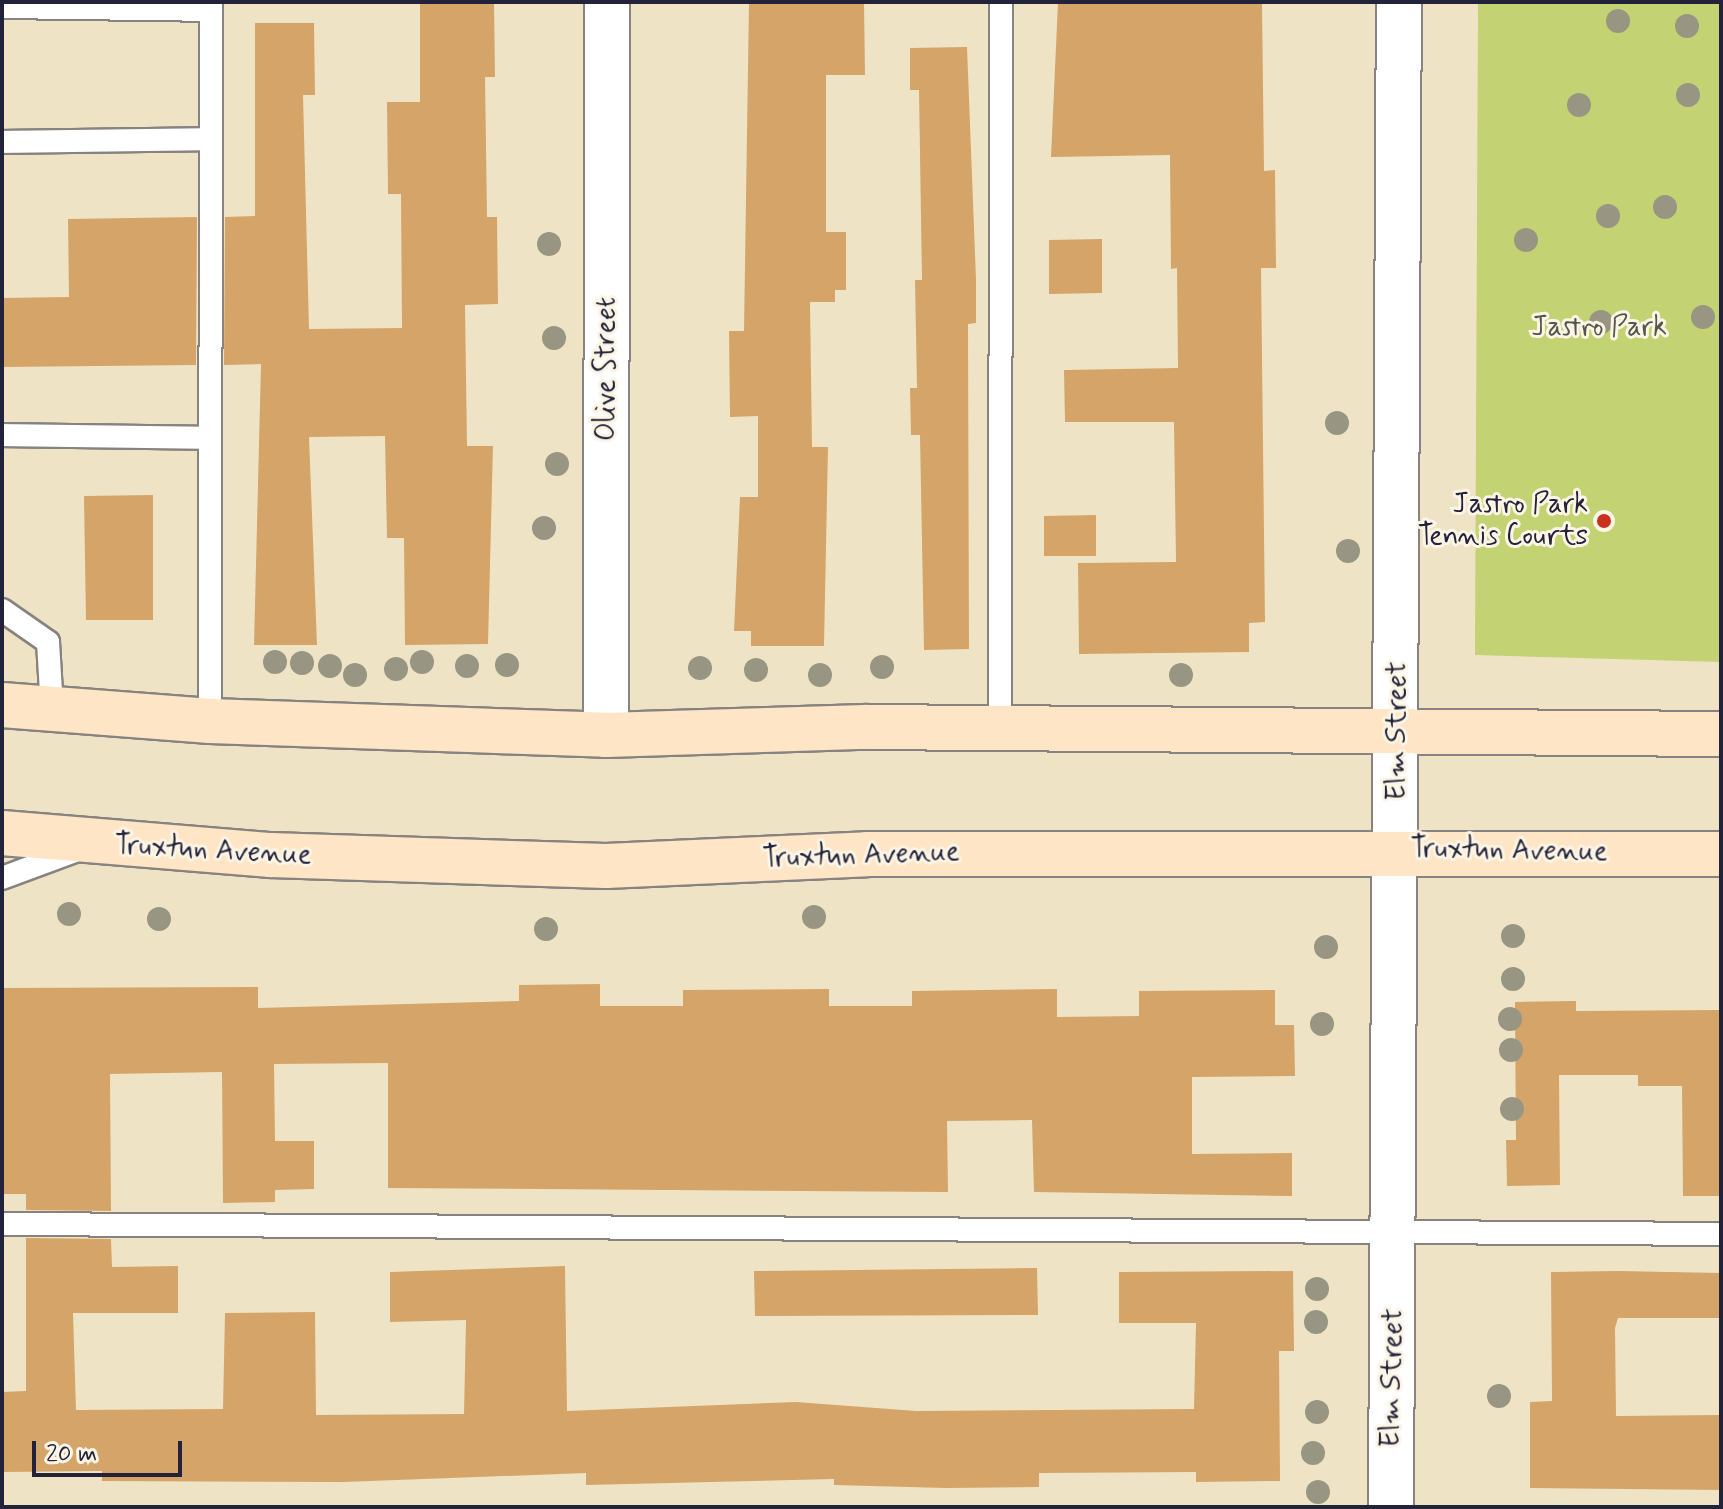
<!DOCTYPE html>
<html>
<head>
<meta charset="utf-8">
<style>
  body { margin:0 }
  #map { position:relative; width:1723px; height:1509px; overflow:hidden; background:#eee4c5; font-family:Mynerve,sans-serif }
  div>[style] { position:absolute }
  .green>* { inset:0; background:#c3d273 }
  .building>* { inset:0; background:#d4a469 }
  .roads { filter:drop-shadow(2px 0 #888380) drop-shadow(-2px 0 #888380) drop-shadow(0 2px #888380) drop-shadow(0 -2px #888380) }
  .lane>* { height:22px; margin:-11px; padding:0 11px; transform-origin:11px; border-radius:11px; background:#fff }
  .street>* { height:44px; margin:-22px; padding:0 22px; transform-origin:22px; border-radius:22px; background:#fff }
  .secondary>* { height:44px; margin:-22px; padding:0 22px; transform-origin:22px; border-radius:22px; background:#fee5c5 }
  .trees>* { width:24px; height:24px; margin:-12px; border-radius:50%; background:#989682 }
  .dots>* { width:22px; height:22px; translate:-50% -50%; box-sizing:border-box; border:4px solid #fcf5e5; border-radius:50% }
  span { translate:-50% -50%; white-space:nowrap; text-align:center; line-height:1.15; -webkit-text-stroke:6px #fcf5e5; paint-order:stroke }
  .park-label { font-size:28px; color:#52574c }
  .street-label { font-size:28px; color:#22223b }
  .poi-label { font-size:28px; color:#22223b }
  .right { translate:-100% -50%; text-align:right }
  .frame { position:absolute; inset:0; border:4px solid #22223b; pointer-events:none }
  .scale { position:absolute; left:32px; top:1441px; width:150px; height:36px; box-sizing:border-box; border:4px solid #22223b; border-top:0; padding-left:10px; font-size:24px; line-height:28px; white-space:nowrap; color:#22223b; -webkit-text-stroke:6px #fcf5e5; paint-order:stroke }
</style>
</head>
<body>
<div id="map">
  <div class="green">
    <i style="clip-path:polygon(1478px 2px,1721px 2px,1721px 662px,1475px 655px)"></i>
  </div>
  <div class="building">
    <i style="clip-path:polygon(420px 2px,494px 2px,495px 77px,485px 77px,487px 217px,497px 217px,498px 304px,465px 305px,467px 446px,493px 446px,488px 644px,405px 645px,404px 538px,387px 538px,385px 436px,309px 437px,317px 645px,254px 645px,261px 364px,224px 365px,225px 217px,255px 216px,255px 23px,314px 23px,315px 95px,303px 95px,309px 329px,402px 328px,401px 194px,388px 194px,387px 102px,420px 102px)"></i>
    <i style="clip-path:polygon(749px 2px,864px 2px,865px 75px,826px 75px,826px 232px,846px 232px,846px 290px,835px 290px,835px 302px,810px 302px,812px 447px,828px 447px,824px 646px,751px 646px,751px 631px,734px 631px,740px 497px,758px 497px,758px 416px,730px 417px,729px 331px,744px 331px)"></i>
    <i style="clip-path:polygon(1058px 2px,1262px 2px,1264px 171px,1275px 170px,1276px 268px,1261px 268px,1265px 622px,1249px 623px,1249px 652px,1079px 654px,1078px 563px,1176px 562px,1174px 422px,1065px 422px,1064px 370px,1178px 368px,1177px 268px,1171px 269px,1170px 155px,1051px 157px)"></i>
    <i style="clip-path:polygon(967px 47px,976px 279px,976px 323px,968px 324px,969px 649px,924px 650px,920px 435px,911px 435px,910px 388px,917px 388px,915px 280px,922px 280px,919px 90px,910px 90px,910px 48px)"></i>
    <i style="clip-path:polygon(197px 217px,196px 365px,2px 367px,2px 298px,69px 297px,68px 219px)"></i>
    <i style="clip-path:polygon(1102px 239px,1102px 293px,1049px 294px,1049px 240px)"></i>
    <i style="clip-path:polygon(153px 495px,153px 620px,86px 620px,84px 496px)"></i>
    <i style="clip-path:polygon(1096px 515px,1096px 556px,1044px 556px,1044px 516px)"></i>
    <i style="clip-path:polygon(600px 984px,600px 1006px,683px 1006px,683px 990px,829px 989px,829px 1006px,912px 1006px,912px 991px,1057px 989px,1057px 1017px,1139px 1016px,1139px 991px,1275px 990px,1275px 1025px,1294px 1025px,1295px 1076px,1192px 1077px,1192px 1154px,1292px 1153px,1292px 1196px,1034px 1192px,1032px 1120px,947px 1121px,948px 1192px,388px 1188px,388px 1063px,274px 1064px,275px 1141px,314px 1141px,314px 1189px,275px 1190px,275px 1202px,223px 1203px,222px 1072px,110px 1074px,111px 1211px,26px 1210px,26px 1194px,2px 1194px,2px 988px,258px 987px,258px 1008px,519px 1001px,519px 985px)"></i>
    <i style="clip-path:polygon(1576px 1001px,1576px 1011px,1721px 1010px,1721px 1196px,1683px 1196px,1682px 1086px,1638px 1086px,1638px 1075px,1559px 1075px,1560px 1185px,1507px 1186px,1506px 1140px,1516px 1140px,1515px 1002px)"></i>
    <i style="clip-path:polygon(26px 1238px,111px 1239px,112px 1267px,178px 1266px,178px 1313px,73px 1313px,76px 1410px,223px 1409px,225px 1313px,315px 1312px,316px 1415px,464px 1414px,466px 1320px,390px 1322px,390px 1272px,565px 1266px,567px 1411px,796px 1402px,916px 1411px,1194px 1409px,1196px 1323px,1119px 1323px,1119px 1272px,1293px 1271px,1294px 1351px,1279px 1351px,1280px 1481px,1196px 1482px,1196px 1472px,1039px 1473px,1039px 1487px,946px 1488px,834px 1485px,834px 1479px,586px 1485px,586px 1473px,343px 1482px,102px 1481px,102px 1471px,2px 1472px,2px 1392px,26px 1391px)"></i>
    <i style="clip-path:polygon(1037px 1268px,1038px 1315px,755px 1316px,754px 1271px)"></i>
    <i style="clip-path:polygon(1618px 1271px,1721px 1273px,1721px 1318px,1618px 1318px,1615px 1328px,1616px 1416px,1721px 1415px,1721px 1490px,1530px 1488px,1530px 1402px,1552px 1401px,1551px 1272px)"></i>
  </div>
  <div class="roads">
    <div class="lane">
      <i style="left:2px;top:7px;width:209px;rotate:0.8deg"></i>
      <i style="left:2px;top:142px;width:208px;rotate:-0.8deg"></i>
      <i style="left:2px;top:435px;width:208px;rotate:0.8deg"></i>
      <i style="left:2px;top:610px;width:56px;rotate:34.8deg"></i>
      <i style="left:48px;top:642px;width:67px;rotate:86.6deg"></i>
      <i style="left:210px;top:721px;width:719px;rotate:-89.92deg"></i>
      <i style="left:1000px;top:730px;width:728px;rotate:-89.92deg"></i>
      <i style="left:2px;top:878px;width:83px;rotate:-20.4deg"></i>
      <i style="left:2px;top:1224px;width:1719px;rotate:0.33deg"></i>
    </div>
    <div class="street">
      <i style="left:606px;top:735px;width:733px;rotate:-89.92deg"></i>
      <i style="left:1391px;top:1507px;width:1505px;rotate:-89.7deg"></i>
    </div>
    <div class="secondary">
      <i style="left:2px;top:705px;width:209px;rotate:4.4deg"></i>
      <i style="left:210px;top:721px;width:396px;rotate:2deg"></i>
      <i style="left:606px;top:735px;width:259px;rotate:-1.8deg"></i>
      <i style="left:865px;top:727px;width:856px;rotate:0.47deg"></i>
      <i style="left:2px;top:833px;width:270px;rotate:4.7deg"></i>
      <i style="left:271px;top:855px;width:335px;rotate:1.9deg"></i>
      <i style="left:606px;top:866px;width:261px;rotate:-2.6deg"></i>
      <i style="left:867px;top:854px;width:854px"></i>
    </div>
  </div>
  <div class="trees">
    <i style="left:1618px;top:21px"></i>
    <i style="left:1687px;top:26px"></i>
    <i style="left:1688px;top:95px"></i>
    <i style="left:1579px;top:105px"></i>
    <i style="left:1665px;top:207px"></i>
    <i style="left:1608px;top:216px"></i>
    <i style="left:1526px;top:240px"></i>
    <i style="left:549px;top:244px"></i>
    <i style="left:1703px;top:317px"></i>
    <i style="left:1601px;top:322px"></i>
    <i style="left:554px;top:338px"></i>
    <i style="left:1337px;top:423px"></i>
    <i style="left:557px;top:464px"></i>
    <i style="left:544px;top:528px"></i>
    <i style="left:1348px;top:551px"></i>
    <i style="left:275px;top:662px"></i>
    <i style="left:422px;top:662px"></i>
    <i style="left:302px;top:663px"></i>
    <i style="left:507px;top:665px"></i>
    <i style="left:330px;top:666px"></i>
    <i style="left:467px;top:666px"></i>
    <i style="left:882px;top:667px"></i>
    <i style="left:700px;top:668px"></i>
    <i style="left:396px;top:669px"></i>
    <i style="left:756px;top:670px"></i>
    <i style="left:355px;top:675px"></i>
    <i style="left:820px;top:675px"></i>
    <i style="left:1181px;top:675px"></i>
    <i style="left:69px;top:914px"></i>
    <i style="left:814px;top:917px"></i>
    <i style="left:159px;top:919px"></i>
    <i style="left:546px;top:929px"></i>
    <i style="left:1513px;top:936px"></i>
    <i style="left:1326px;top:947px"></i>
    <i style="left:1513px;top:979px"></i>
    <i style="left:1510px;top:1019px"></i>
    <i style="left:1322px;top:1024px"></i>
    <i style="left:1511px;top:1050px"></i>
    <i style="left:1512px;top:1109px"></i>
    <i style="left:1317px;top:1289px"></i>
    <i style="left:1316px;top:1322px"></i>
    <i style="left:1499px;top:1396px"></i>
    <i style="left:1317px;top:1412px"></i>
    <i style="left:1313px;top:1453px"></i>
    <i style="left:1318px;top:1492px"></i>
  </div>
  <div class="dots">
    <i style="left:1604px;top:521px;background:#c8321e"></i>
  </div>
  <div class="park-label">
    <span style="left:1599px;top:328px">Jastro Park</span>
  </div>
  <div class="street-label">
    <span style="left:607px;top:369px;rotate:-90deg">Olive Street</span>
    <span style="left:1398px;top:731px;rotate:-90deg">Elm Street</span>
    <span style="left:213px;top:851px;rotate:3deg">Truxtun Avenue</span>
    <span style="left:1509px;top:851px;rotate:1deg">Truxtun Avenue</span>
    <span style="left:861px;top:856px;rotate:-2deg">Truxtun Avenue</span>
    <span style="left:1393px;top:1378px;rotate:-89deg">Elm Street</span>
  </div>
  <div class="poi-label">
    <span class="right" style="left:1588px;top:521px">Jastro Park<br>Tennis Courts</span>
  </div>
  <div class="frame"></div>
  <div class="scale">20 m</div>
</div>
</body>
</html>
